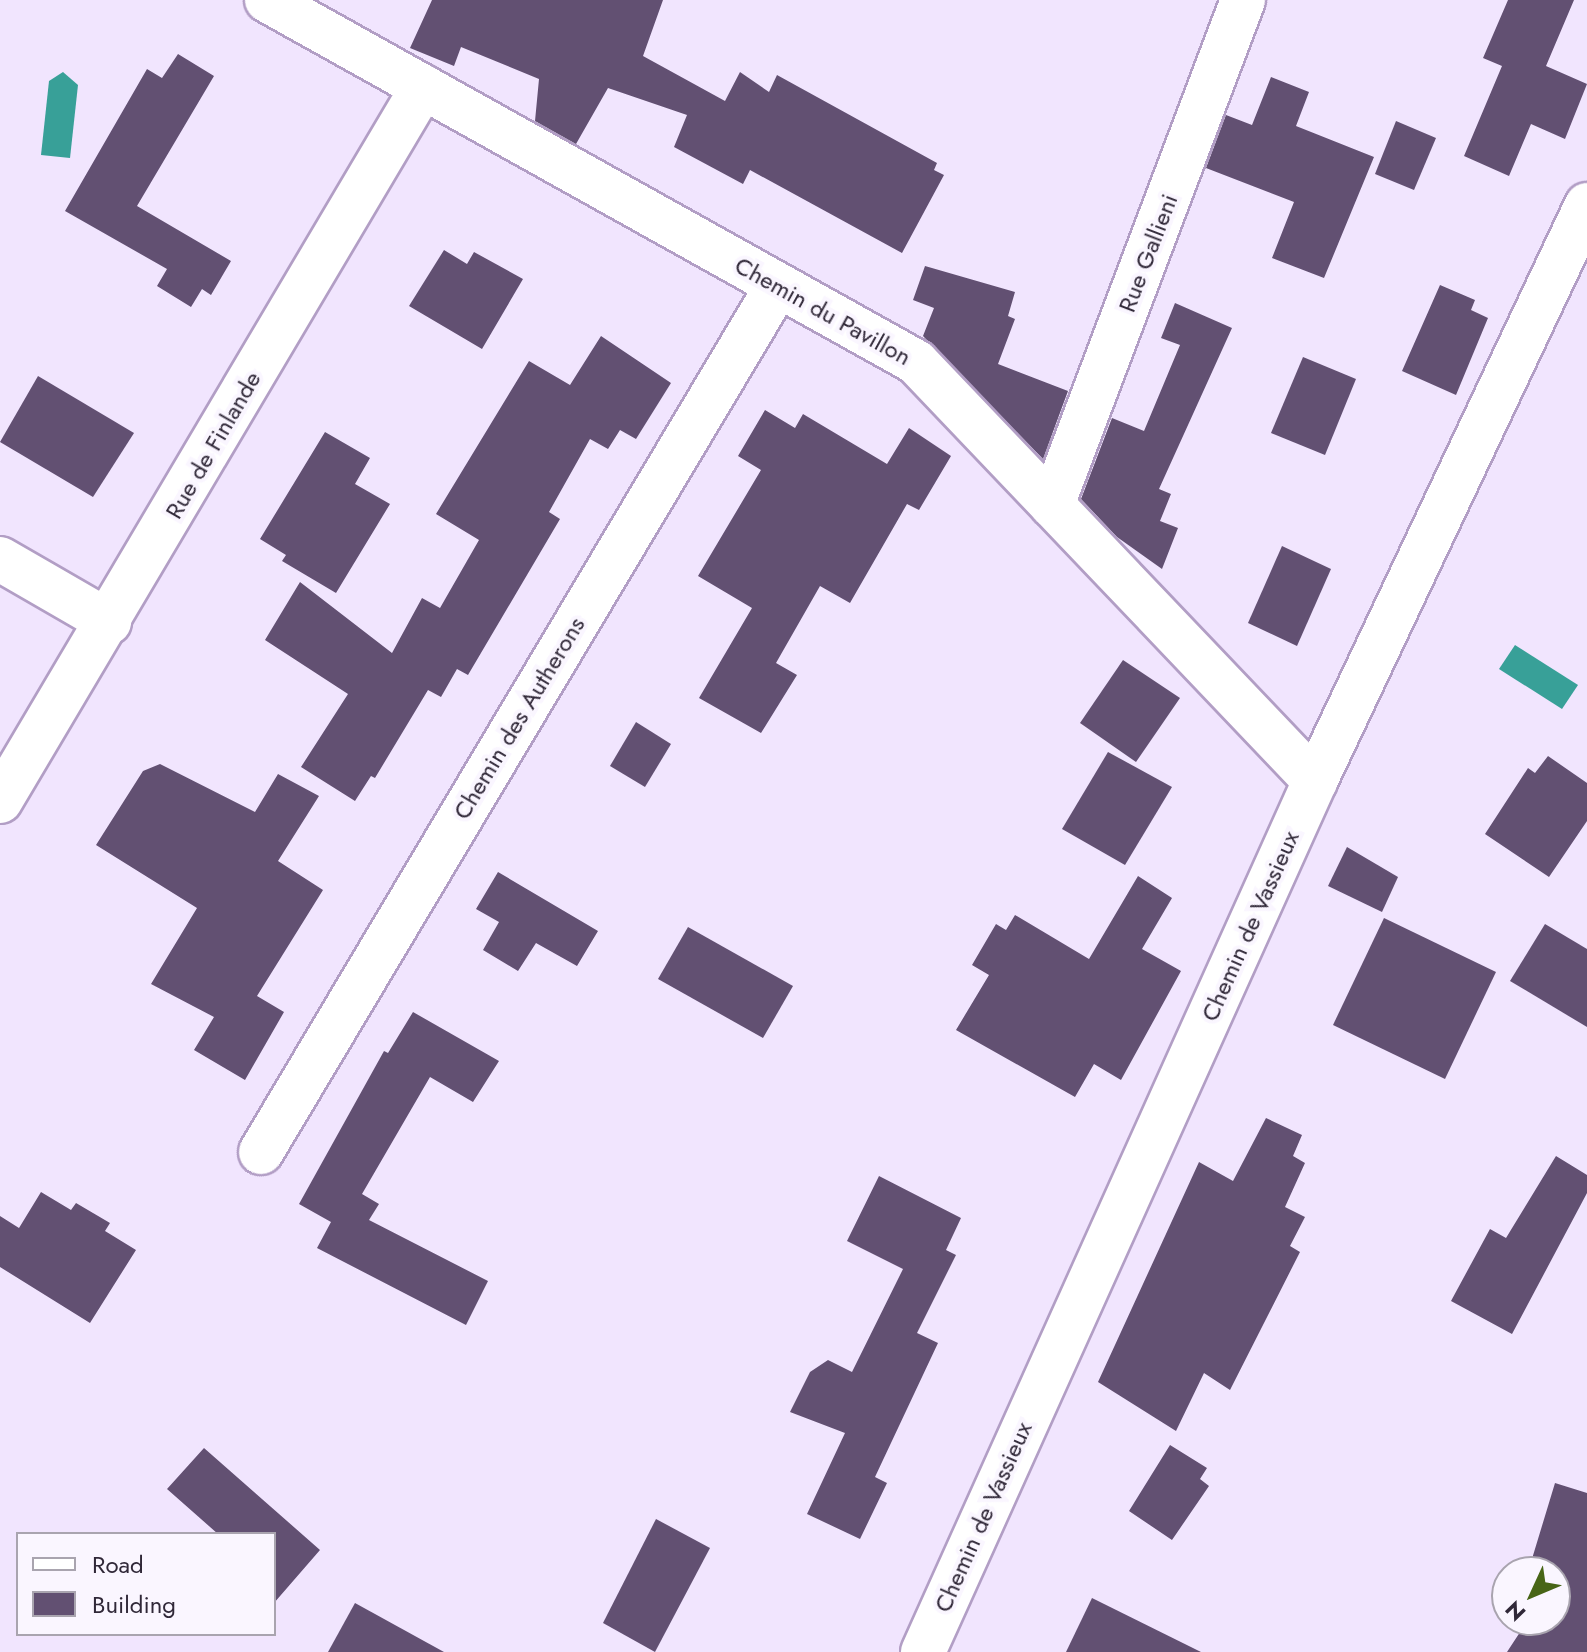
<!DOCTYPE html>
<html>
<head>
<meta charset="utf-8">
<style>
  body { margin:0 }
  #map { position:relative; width:1587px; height:1652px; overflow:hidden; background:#f1e5fe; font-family:Jost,sans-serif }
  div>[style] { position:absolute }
  .water>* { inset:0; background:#38a098 }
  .building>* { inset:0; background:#625072 }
  .roads { filter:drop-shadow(2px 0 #b29ec5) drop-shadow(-2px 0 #b29ec5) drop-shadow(0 2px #b29ec5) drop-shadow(0 -2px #b29ec5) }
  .minor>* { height:44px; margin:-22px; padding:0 22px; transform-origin:22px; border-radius:22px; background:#fff }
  span { translate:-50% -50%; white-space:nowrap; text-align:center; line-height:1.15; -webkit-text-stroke:8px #faf6ff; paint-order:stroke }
  .street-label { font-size:24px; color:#302838 }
  .legend { position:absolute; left:16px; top:1532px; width:260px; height:104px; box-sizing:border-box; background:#faf6ff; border:2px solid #a9a4af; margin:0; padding:10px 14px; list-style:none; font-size:24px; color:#302838 }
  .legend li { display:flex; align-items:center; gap:16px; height:40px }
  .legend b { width:40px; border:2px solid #a9a4af }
  .north { position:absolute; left:1491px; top:1556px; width:80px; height:80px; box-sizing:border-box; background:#faf6ff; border:2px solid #a9a4af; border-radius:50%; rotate:226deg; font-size:22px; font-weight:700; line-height:32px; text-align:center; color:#302838 }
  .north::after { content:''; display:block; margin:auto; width:28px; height:36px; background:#486517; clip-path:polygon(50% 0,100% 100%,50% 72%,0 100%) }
</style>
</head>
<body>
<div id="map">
  <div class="water">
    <i style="clip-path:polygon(63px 72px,78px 85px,70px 158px,41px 155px,49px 81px)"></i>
    <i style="clip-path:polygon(1515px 645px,1578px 685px,1562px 709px,1499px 669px)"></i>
  </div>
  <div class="building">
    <i style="clip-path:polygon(432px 0,663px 0,643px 56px,725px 101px,740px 72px,769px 92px,777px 75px,937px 163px,934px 170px,944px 175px,902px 253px,750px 170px,743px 184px,674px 147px,687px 115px,608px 88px,576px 144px,535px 121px,539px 79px,461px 47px,454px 66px,410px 48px)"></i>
    <i style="clip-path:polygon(1508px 0,1574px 0,1546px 66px,1587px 84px,1565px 139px,1531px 124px,1509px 176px,1464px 156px,1502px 66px,1483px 58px)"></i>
    <i style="clip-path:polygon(178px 54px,214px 76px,137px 206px,231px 261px,211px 295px,202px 289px,191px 307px,157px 286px,167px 269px,65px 211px,147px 69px,162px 78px)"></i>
    <i style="clip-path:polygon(1271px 77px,1309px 92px,1296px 126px,1374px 157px,1324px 278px,1272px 258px,1294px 202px,1206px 168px,1226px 115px,1252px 125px)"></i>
    <i style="clip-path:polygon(1396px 121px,1436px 138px,1414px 190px,1375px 174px)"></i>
    <i style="clip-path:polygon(444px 250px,467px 264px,474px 252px,523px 279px,482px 349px,409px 306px)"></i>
    <i style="clip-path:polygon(925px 266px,1015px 292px,1008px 316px,1015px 319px,998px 364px,1068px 391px,1043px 459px,923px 336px,934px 308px,913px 300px)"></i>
    <i style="clip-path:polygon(1440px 285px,1475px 300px,1471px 310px,1488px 318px,1456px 395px,1402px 371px)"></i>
    <i style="clip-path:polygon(1175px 303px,1232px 328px,1159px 489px,1171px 494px,1160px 521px,1178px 528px,1162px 569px,1117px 537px,1081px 499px,1112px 418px,1144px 431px,1180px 345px,1161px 338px)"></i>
    <i style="clip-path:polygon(601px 336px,671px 383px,636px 439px,620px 430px,608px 449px,590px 439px,549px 512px,560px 519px,468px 675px,457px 669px,441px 697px,428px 690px,375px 778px,371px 776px,355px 801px,301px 767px,348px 694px,265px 640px,300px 582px,392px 653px,422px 598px,440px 608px,479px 540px,436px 514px,529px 361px,570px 385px)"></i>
    <i style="clip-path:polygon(1303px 357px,1356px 379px,1325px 455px,1271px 433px)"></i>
    <i style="clip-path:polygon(38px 376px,134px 433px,93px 497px,0 442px)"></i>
    <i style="clip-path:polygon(765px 410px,795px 428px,803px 414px,887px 464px,909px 428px,951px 456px,919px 510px,907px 504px,850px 603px,820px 586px,776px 663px,797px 675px,761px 733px,699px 698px,752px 608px,698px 576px,761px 470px,738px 456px)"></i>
    <i style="clip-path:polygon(325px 432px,370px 458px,355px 484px,390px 504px,336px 593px,282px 561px,286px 555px,260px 539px)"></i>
    <i style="clip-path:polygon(1282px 546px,1331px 569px,1297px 646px,1248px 623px)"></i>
    <i style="clip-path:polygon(1123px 660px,1180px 698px,1136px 762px,1080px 723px)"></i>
    <i style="clip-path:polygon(636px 722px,671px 744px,645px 787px,610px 766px)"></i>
    <i style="clip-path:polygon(1108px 752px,1172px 787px,1125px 865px,1062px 829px)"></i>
    <i style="clip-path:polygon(1548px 756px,1587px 783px,1587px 821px,1549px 877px,1485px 834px,1528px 768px,1535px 773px)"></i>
    <i style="clip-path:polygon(160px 764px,255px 812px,278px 774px,319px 796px,278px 861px,323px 890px,257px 996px,284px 1012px,245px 1080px,194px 1050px,214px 1017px,151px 984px,197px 908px,96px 845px,143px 771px)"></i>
    <i style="clip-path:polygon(1347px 847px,1398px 877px,1382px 912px,1328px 886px)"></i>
    <i style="clip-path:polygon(498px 872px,598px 931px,577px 966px,536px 943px,518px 971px,483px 950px,499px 922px,476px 909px)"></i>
    <i style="clip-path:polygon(1138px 876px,1172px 898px,1142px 949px,1181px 971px,1121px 1080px,1094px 1064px,1075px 1097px,956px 1030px,989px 975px,972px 965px,996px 924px,1006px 930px,1015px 915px,1089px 959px)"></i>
    <i style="clip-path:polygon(1384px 918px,1496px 972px,1445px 1079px,1333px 1025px)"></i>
    <i style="clip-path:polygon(1545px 924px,1587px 949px,1587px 1027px,1510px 981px)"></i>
    <i style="clip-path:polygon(688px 927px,793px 986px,763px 1038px,658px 979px)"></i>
    <i style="clip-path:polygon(413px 1012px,499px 1061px,473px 1102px,430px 1077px,362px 1194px,379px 1204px,369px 1220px,488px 1281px,466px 1325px,317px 1248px,331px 1222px,299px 1204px,384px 1051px,388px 1053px)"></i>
    <i style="clip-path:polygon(1266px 1118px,1302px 1135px,1293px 1156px,1305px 1163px,1285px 1207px,1305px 1217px,1290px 1246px,1300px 1252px,1230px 1390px,1204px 1373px,1176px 1431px,1098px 1382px,1199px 1162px,1233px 1181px)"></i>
    <i style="clip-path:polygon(1556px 1156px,1587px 1175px,1587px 1193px,1512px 1334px,1451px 1301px,1490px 1229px,1506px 1238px)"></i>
    <i style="clip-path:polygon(879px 1176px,961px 1218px,946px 1250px,956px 1255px,917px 1333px,938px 1343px,875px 1477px,887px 1483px,860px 1539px,807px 1514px,845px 1433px,790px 1412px,810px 1372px,828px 1360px,852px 1372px,903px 1269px,847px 1241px)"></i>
    <i style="clip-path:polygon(41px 1192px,71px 1210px,76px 1203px,110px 1223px,105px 1231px,136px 1250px,90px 1323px,0 1267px,0 1216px,19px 1228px)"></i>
    <i style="clip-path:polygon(1170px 1445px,1207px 1468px,1200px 1479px,1209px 1486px,1172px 1540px,1129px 1511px)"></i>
    <i style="clip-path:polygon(204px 1448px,320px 1550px,274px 1603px,274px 1534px,218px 1534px,167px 1489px)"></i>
    <i style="clip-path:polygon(1555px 1483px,1587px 1493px,1587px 1652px,1507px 1652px,1528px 1620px,1555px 1620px,1555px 1572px,1528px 1572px)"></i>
    <i style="clip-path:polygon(656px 1519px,710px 1548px,655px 1652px,603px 1623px)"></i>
    <i style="clip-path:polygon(1092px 1598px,1201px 1652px,1066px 1652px)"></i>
    <i style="clip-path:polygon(355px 1603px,444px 1652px,328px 1652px)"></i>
  </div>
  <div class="roads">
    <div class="minor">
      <i style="left:267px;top:0;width:743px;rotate:29.15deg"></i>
      <i style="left:916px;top:362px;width:579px;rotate:46.4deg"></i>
      <i style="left:1052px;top:505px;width:540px;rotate:-69.28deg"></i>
      <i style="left:0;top:559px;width:126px;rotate:30deg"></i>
      <i style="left:0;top:801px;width:830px;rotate:-59.36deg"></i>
      <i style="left:261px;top:1152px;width:1009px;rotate:-59.19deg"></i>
      <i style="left:923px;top:1652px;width:955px;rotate:-65.77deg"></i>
      <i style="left:1315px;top:781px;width:637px;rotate:-64.72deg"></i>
    </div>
  </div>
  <div class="street-label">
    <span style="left:1148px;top:253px;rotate:-69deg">Rue Gallieni</span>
    <span style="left:823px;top:311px;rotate:29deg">Chemin du Pavillon</span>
    <span style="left:213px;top:445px;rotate:-60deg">Rue de Finlande</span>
    <span style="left:519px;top:718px;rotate:-59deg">Chemin des Autherons</span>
    <span style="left:1250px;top:926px;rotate:-66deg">Chemin de Vassieux</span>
    <span style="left:983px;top:1517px;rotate:-66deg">Chemin de Vassieux</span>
  </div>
  <ul class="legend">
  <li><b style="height:10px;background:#fff"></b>Road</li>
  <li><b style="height:22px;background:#625072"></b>Building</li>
  </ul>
  <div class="north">N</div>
</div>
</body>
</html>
